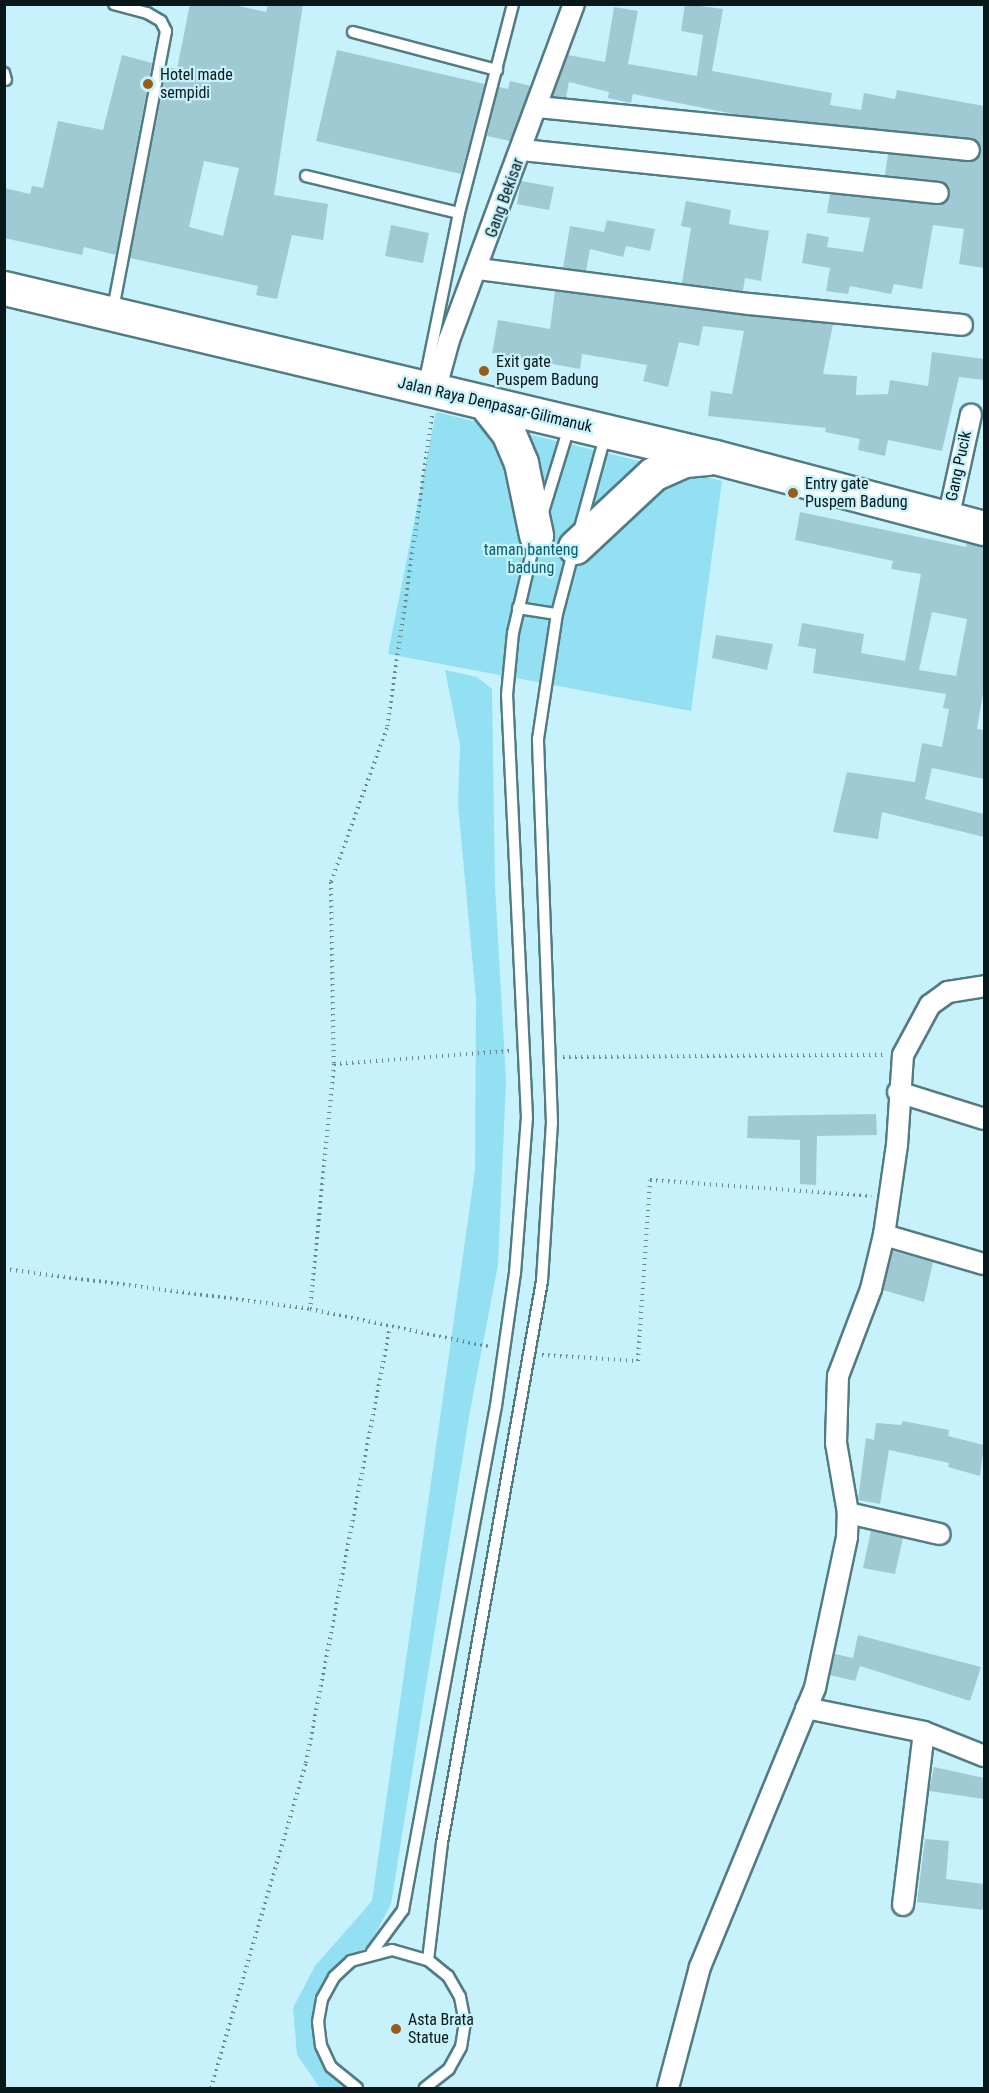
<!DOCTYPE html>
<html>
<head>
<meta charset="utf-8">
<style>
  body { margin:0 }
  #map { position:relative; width:989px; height:2093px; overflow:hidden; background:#c7f2fc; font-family:"Roboto Condensed",sans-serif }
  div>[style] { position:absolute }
  .green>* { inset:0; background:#92e0f1 }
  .building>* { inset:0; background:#a0cad3 }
  .path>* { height:4px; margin-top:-2px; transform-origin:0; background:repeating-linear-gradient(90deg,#6b8990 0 1.5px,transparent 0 6px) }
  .roads { filter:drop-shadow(2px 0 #537b84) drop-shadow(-2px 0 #537b84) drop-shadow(0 2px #537b84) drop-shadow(0 -2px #537b84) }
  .lane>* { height:10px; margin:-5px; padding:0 5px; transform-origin:5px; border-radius:5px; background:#fff }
  .street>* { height:20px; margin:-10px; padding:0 10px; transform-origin:10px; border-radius:10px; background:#fff }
  .highway>* { height:33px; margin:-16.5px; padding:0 16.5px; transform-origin:16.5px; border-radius:16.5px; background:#fff }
  .dots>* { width:16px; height:16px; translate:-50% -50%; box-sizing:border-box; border:3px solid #c7f2fc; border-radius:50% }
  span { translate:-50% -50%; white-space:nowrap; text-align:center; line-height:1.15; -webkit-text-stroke:4.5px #c7f2fc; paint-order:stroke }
  .poi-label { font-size:16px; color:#07171a }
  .left { translate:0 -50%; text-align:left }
  .street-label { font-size:16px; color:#07171a }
  .park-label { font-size:16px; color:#08606f }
  .frame { position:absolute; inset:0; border:6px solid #07171a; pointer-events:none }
</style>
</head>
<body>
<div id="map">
  <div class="green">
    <i style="clip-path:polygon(436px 412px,722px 481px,691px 711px,388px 654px)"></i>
    <i style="clip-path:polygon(445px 670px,477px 677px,492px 689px,495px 886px,506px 1081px,498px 1265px,470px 1411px,391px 1904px,369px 1946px,348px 1957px,330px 1974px,319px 1996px,313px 2022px,319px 2053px,342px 2088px,320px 2088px,297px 2055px,293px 2008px,315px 1966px,372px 1901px,475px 1170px,476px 999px,458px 804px,460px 745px)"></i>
  </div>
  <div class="building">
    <i style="clip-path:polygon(evenodd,190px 4px,229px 4px,266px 12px,268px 4px,303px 4px,274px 195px,328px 204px,323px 240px,292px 235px,277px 299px,256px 295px,258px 286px,130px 258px,167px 67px,177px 69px,190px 4px,204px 161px,239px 168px,223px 236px,189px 227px,204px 161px)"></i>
    <i style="clip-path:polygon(685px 4px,723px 9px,712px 71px,832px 93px,830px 105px,861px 110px,864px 93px,895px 99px,897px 90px,984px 106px,984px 268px,959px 264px,964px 229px,933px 225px,922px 289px,894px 284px,891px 294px,850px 286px,848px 294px,826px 291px,830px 268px,802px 263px,807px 233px,829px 237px,827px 247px,863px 252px,870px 218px,827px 213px,830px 194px,942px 204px,950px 194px,945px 183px,885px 175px,888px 154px,968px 162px,981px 152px,975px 140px,744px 116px,633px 94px,631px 103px,608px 98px,609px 92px,569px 82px,566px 98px,552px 96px,568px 55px,605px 62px,614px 7px,638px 11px,628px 64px,697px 76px,703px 35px,681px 31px)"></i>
    <i style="clip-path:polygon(337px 50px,485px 84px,461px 174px,316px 141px)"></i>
    <i style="clip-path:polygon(122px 55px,152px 63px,116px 255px,84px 247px,82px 255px,4px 238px,4px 188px,30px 194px,32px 186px,43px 188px,58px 121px,103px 130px)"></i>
    <i style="clip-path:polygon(510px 81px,531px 86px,510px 141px,487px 136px,499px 87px,508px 89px)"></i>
    <i style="clip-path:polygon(521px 181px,554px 187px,549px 210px,517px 204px)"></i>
    <i style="clip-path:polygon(686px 201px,731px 210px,729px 224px,769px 231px,761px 281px,745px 278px,743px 291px,682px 283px,691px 228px,681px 226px)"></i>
    <i style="clip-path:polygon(607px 220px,655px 229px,650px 251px,626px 246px,623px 257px,590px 249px,586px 271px,563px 268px,570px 226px,604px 232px)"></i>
    <i style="clip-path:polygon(391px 225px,429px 233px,423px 263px,385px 256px)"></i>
    <i style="clip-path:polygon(555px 291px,833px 324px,823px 374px,857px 376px,856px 395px,888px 394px,890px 380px,928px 386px,932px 352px,984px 359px,984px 380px,959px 377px,942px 451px,888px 440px,885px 456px,858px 450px,860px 439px,825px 432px,826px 428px,708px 416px,711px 391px,732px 394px,744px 331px,703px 326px,699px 346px,679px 342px,668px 387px,643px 381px,647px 365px,582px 354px,580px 369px,492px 353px,498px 320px,550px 329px)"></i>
    <i style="clip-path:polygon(evenodd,800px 512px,966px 547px,967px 543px,984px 546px,984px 688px,977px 729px,984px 730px,984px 779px,932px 768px,925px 799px,984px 814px,984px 837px,882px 812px,878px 839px,833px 832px,847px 772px,915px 782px,922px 743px,942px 747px,949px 709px,943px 708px,946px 694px,813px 673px,816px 649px,798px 646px,802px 623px,864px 634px,861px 653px,905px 661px,921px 574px,891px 569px,893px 561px,795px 540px,800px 512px,932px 612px,967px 619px,956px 676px,919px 670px,932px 612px)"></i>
    <i style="clip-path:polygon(716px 635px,773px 644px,767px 670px,712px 658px)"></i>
    <i style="clip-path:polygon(876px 1114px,877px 1135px,817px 1136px,816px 1185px,800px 1184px,800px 1140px,747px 1138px,748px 1116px)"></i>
    <i style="clip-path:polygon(892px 1251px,933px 1262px,924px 1302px,883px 1290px)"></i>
    <i style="clip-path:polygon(903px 1421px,949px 1430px,948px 1436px,984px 1445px,980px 1476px,948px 1467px,949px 1463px,889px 1450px,880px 1504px,858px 1500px,866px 1438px,874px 1440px,876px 1423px,901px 1425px)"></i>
    <i style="clip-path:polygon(871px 1531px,903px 1538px,895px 1574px,863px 1568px)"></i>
    <i style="clip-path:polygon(858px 1635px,981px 1667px,970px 1701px,860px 1666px,855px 1681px,830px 1675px,835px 1654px,853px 1658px)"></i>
    <i style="clip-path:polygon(934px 1767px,984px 1778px,984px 1799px,929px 1791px)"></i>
    <i style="clip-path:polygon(925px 1839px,949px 1841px,946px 1879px,984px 1884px,984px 1910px,917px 1902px)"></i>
  </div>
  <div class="path">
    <i style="left:432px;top:416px;width:315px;rotate:98.2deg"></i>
    <i style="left:387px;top:728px;width:164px;rotate:110deg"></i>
    <i style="left:331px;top:882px;width:182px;rotate:89.1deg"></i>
    <i style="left:334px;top:1064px;width:246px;rotate:95.6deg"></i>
    <i style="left:310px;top:1309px;width:185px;rotate:11.9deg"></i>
    <i style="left:563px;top:1057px;width:323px;rotate:-0.4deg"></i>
    <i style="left:334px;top:1064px;width:176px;rotate:-4.2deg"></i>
    <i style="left:4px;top:1269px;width:309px;rotate:7.4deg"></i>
    <i style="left:542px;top:1355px;width:96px;rotate:3.6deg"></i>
    <i style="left:638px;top:1361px;width:181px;rotate:-86.2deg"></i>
    <i style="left:650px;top:1180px;width:222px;rotate:4.1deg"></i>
    <i style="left:211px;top:2088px;width:339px;rotate:-73.7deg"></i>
    <i style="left:306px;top:1763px;width:444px;rotate:-79.1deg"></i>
  </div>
  <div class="roads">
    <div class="lane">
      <i style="left:353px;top:32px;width:149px;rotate:14.8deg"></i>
      <i style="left:4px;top:73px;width:7px;rotate:74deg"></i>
      <i style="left:306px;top:176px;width:157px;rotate:13.6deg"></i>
      <i style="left:113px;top:309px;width:283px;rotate:-79.2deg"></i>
      <i style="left:166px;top:31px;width:11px;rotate:-117deg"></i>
      <i style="left:161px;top:21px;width:16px;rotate:-150deg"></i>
      <i style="left:147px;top:13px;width:34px;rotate:-165deg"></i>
      <i style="left:424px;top:385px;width:176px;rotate:-78.5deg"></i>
      <i style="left:459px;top:213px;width:216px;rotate:-75.5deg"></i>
      <i style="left:542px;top:515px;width:92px;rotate:-72.9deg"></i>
      <i style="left:580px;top:528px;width:98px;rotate:-74.7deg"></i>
      <i style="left:518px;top:608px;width:39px;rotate:9deg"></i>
      <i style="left:372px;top:1952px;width:52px;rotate:-53.6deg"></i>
      <i style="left:403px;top:1910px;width:513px;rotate:-79.55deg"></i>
      <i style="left:496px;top:1406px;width:134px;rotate:-81.9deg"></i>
      <i style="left:515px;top:1273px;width:155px;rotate:-85.6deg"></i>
      <i style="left:527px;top:1118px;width:423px;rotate:-92.7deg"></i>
      <i style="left:507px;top:695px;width:62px;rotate:-84.5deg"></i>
      <i style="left:513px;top:633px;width:97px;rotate:-76.8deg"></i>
      <i style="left:428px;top:1960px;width:118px;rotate:-83.2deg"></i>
      <i style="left:442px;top:1843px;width:571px;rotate:-79.91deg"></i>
      <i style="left:542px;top:1281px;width:158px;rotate:-86.4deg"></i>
      <i style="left:552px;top:1123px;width:384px;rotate:-92.1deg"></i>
      <i style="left:538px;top:739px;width:126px;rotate:-81.4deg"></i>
      <i style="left:557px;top:614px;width:67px;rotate:-75.3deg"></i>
      <i style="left:357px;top:2088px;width:33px;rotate:-141deg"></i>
      <i style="left:331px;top:2067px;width:23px;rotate:-115deg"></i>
      <i style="left:321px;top:2046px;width:24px;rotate:-97deg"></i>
      <i style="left:318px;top:2022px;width:23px;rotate:-80deg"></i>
      <i style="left:322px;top:1999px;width:25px;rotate:-61deg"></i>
      <i style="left:334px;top:1977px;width:23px;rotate:-43deg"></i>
      <i style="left:351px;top:1961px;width:42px;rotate:-15deg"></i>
      <i style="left:392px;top:1950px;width:37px;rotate:16deg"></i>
      <i style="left:428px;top:1960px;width:26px;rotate:39deg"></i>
      <i style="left:448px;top:1976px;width:24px;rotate:60deg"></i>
      <i style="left:460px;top:1997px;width:25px;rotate:79deg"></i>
      <i style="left:465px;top:2022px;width:25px;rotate:99deg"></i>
      <i style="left:461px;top:2047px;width:25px;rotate:119deg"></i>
      <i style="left:449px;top:2069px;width:31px;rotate:142deg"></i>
    </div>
    <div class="street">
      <i style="left:538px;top:107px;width:433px;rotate:5.7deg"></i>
      <i style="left:522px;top:150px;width:418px;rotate:5.9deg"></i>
      <i style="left:479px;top:269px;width:272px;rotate:7.4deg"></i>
      <i style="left:749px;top:304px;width:214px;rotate:5.6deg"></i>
      <i style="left:435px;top:391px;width:53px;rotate:-74.6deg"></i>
      <i style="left:449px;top:340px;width:358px;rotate:-69.6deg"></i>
      <i style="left:948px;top:519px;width:107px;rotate:-77.6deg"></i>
      <i style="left:898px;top:1092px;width:90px;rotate:17.4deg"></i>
      <i style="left:884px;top:1235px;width:104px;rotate:16.2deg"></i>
      <i style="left:848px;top:1513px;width:94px;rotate:12.9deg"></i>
      <i style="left:806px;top:1708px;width:120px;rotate:11.5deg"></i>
      <i style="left:924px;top:1732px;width:65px;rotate:21.8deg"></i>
      <i style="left:903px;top:1905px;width:174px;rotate:-83.1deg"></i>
      <i style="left:668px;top:2088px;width:125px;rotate:-75.2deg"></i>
      <i style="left:700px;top:1967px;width:302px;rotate:-67.6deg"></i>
      <i style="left:815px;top:1688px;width:154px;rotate:-78deg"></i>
      <i style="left:847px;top:1537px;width:24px;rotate:-88deg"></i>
      <i style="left:848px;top:1513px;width:71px;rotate:-99.7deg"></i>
      <i style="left:836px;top:1443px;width:67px;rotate:-88.3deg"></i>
      <i style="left:838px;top:1376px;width:93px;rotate:-69.2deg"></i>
      <i style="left:871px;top:1289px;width:56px;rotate:-76.5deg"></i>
      <i style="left:884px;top:1235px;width:91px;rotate:-81.8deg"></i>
      <i style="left:897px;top:1145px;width:90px;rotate:-86.2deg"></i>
      <i style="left:903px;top:1055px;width:57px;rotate:-61.6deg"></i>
      <i style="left:930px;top:1005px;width:22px;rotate:-36deg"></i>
      <i style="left:948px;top:992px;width:36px;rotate:-9deg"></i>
    </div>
    <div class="highway">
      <i style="left:4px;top:288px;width:731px;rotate:13.37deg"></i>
      <i style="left:715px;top:457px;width:278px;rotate:14.8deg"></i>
      <i style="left:485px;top:403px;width:37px;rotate:52deg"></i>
      <i style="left:508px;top:432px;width:34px;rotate:67deg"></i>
      <i style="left:521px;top:463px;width:74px;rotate:78.2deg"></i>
      <i style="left:575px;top:547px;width:107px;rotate:-43.1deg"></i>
      <i style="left:653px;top:474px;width:35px;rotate:-24deg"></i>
      <i style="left:685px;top:460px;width:22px;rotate:-5deg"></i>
    </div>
  </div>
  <div class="dots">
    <i style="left:148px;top:84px;background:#975d1c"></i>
    <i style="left:484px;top:371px;background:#975d1c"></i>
    <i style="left:793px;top:493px;background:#975d1c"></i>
    <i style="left:396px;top:2029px;background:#975d1c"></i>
  </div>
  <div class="poi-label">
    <span class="left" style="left:160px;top:84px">Hotel made<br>sempidi</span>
    <span class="left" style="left:496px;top:371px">Exit gate<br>Puspem Badung</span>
    <span class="left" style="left:805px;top:493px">Entry gate<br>Puspem Badung</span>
    <span class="left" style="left:408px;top:2029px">Asta Brata<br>Statue</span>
  </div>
  <div class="street-label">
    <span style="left:505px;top:198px;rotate:-70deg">Gang Bekisar</span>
    <span style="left:495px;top:405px;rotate:13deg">Jalan Raya Denpasar-Gilimanuk</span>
    <span style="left:959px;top:466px;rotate:-78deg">Gang Pucik</span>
  </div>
  <div class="park-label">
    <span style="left:531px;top:559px">taman banteng<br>badung</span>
  </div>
  <div class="frame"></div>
</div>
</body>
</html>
